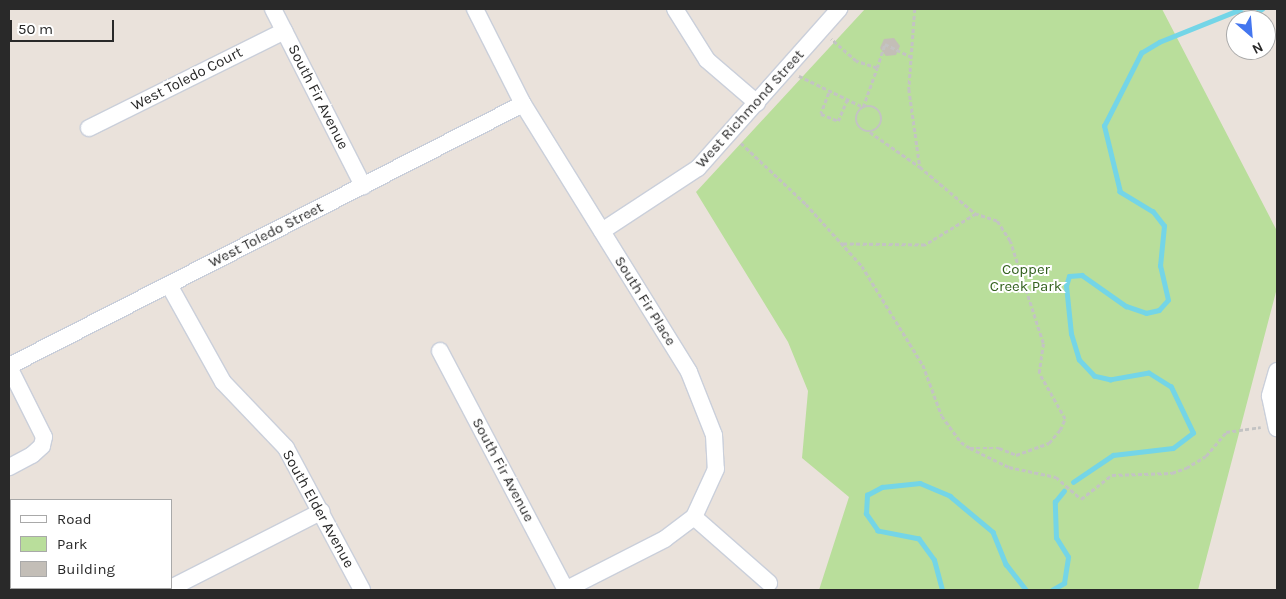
<!DOCTYPE html>
<html>
<head>
<meta charset="utf-8">
<style>
  body { margin:0 }
  #map { position:relative; width:1286px; height:599px; overflow:hidden; background:#eae2db; font-family:Karla,sans-serif }
  div>[style] { position:absolute }
  .green>* { inset:0; background:#b9de9b }
  .stream>* { height:4.5px; margin:-2.25px; padding:0 2.25px; transform-origin:2.25px; border-radius:2.25px; background:#74d5e7 }
  .building>* { inset:0; background:#c3beb7 }
  .path>* { height:2.5px; margin-top:-1.25px; transform-origin:0; background:repeating-linear-gradient(90deg,#c3c3c3 0 4px,transparent 0 6.5px) }
  .path>.ring { margin:-1.25px; padding:0; box-sizing:content-box; background:none; border:2.5px solid #c3c3c3; border-radius:50% }
  .roads { filter:drop-shadow(1px 0 #cacfda) drop-shadow(-1px 0 #cacfda) drop-shadow(0 1px #cacfda) drop-shadow(0 -1px #cacfda) }
  .street>* { height:16px; margin:-8px; padding:0 8px; transform-origin:8px; border-radius:8px; background:#fff }
  span { translate:-50% -50%; white-space:nowrap; text-align:center; line-height:1.15; -webkit-text-stroke:4px #fff; paint-order:stroke }
  .street-label { font-size:15px; color:#292929 }
  .park-label { font-size:15px; color:#33611e }
  .frame { position:absolute; inset:0; border:10px solid #292929; pointer-events:none }
  .legend { position:absolute; left:10px; top:499px; width:162px; height:90px; box-sizing:border-box; background:#fff; border:1px solid #a9a9a9; margin:0; padding:6px 9px; list-style:none; font-size:15px; color:#292929 }
  .legend li { display:flex; align-items:center; gap:10px; height:25px }
  .legend b { width:25px; border:1px solid #a9a9a9 }
  .north { position:absolute; left:1226px; top:10px; width:50px; height:50px; box-sizing:border-box; background:#fff; border:1px solid #a9a9a9; border-radius:50%; rotate:153deg; font-size:14px; font-weight:700; line-height:20px; text-align:center; color:#292929 }
  .north::after { content:''; display:block; margin:auto; width:18px; height:22px; background:#4476ef; clip-path:polygon(50% 0,100% 100%,50% 72%,0 100%) }
  .scale { position:absolute; left:10px; top:20px; width:104px; height:22px; box-sizing:border-box; border:2px solid #292929; border-top:0; padding-left:6px; font-size:15px; line-height:18px; white-space:nowrap; color:#292929; -webkit-text-stroke:4px #fff; paint-order:stroke }
</style>
</head>
<body>
<div id="map">
  <div class="green">
    <i style="clip-path:polygon(865px 9px,1162px 9px,1277px 231px,1277px 288px,1198px 590px,819px 590px,849px 497px,802px 458px,808px 391px,788px 342px,696px 192px)"></i>
  </div>
  <div class="stream">
    <i style="left:1073px;top:482px;width:48px;rotate:-34deg"></i>
    <i style="left:1113px;top:455px;width:60px;rotate:-6.7deg"></i>
    <i style="left:1173px;top:448px;width:25px;rotate:-37deg"></i>
    <i style="left:1193px;top:433px;width:51px;rotate:-115.6deg"></i>
    <i style="left:1171px;top:387px;width:26px;rotate:-148deg"></i>
    <i style="left:1149px;top:373px;width:39px;rotate:170deg"></i>
    <i style="left:1111px;top:380px;width:17px;rotate:-167deg"></i>
    <i style="left:1094px;top:376px;width:22px;rotate:-133deg"></i>
    <i style="left:1079px;top:360px;width:27px;rotate:-107deg"></i>
    <i style="left:1071px;top:334px;width:48px;rotate:-95.9deg"></i>
    <i style="left:1066px;top:286px;width:10px;rotate:-73deg"></i>
    <i style="left:1069px;top:276px;width:13px;rotate:-4deg"></i>
    <i style="left:1082px;top:275px;width:54px;rotate:35.2deg"></i>
    <i style="left:1126px;top:306px;width:21px;rotate:19deg"></i>
    <i style="left:1146px;top:313px;width:13px;rotate:-13deg"></i>
    <i style="left:1159px;top:310px;width:13px;rotate:-48deg"></i>
    <i style="left:1168px;top:300px;width:35px;rotate:-103deg"></i>
    <i style="left:1160px;top:266px;width:40px;rotate:-84.3deg"></i>
    <i style="left:1164px;top:226px;width:18px;rotate:-128deg"></i>
    <i style="left:1153px;top:212px;width:39px;rotate:-149deg"></i>
    <i style="left:1120px;top:192px;width:68px;rotate:-103.6deg"></i>
    <i style="left:1104px;top:126px;width:82px;rotate:-63.1deg"></i>
    <i style="left:1141px;top:53px;width:21px;rotate:-31deg"></i>
    <i style="left:1159px;top:42px;width:83px;rotate:-21.9deg"></i>
    <i style="left:1236px;top:11px;width:17px;rotate:13deg"></i>
    <i style="left:1253px;top:15px;width:11px;rotate:-34deg"></i>
    <i style="left:942px;top:590px;width:31px;rotate:-105deg"></i>
    <i style="left:934px;top:560px;width:26px;rotate:-126deg"></i>
    <i style="left:919px;top:539px;width:42px;rotate:-169deg"></i>
    <i style="left:878px;top:531px;width:21px;rotate:-125deg"></i>
    <i style="left:866px;top:514px;width:19px;rotate:-87deg"></i>
    <i style="left:867px;top:495px;width:17px;rotate:-28deg"></i>
    <i style="left:882px;top:487px;width:38px;rotate:-6deg"></i>
    <i style="left:920px;top:483px;width:33px;rotate:23deg"></i>
    <i style="left:950px;top:496px;width:56px;rotate:39.9deg"></i>
    <i style="left:993px;top:532px;width:35px;rotate:68deg"></i>
    <i style="left:1006px;top:564px;width:33px;rotate:52deg"></i>
    <i style="left:1052px;top:590px;width:14px;rotate:-30deg"></i>
    <i style="left:1064px;top:583px;width:26px;rotate:-81deg"></i>
    <i style="left:1068px;top:557px;width:22px;rotate:-122deg"></i>
    <i style="left:1056px;top:538px;width:36px;rotate:-92deg"></i>
    <i style="left:1055px;top:502px;width:14px;rotate:-51deg"></i>
  </div>
  <div class="building">
    <i style="clip-path:polygon(894px 38px,900px 46px,896px 55px,886px 56px,880px 48px,884px 39px)"></i>
  </div>
  <div class="path">
    <i style="left:915px;top:9px;width:80px;rotate:94.3deg"></i>
    <i style="left:909px;top:89px;width:79px;rotate:82deg"></i>
    <i style="left:920px;top:167px;width:73px;rotate:40deg"></i>
    <i style="left:877px;top:68px;width:25px;rotate:-72deg"></i>
    <i style="left:885px;top:44px;width:30px;rotate:26deg"></i>
    <i style="left:799px;top:76px;width:71px;rotate:25.8deg"></i>
    <i style="left:863px;top:107px;width:41px;rotate:-70.3deg"></i>
    <i style="left:877px;top:68px;width:22px;rotate:-162deg"></i>
    <i style="left:856px;top:61px;width:33px;rotate:-139deg"></i>
    <i style="left:829px;top:93px;width:22px;rotate:111deg"></i>
    <i style="left:821px;top:114px;width:18px;rotate:22deg"></i>
    <i style="left:838px;top:121px;width:23px;rotate:-67deg"></i>
    <i class="ring" style="left:856px;top:106px;width:23.5px;height:23.5px"></i>
    <i style="left:870px;top:132px;width:61px;rotate:35deg"></i>
    <i style="left:741px;top:143px;width:89px;rotate:43.2deg"></i>
    <i style="left:806px;top:204px;width:84px;rotate:47.9deg"></i>
    <i style="left:862px;top:266px;width:116px;rotate:58.4deg"></i>
    <i style="left:923px;top:365px;width:54px;rotate:69.6deg"></i>
    <i style="left:942px;top:416px;width:32px;rotate:54deg"></i>
    <i style="left:961px;top:442px;width:11px;rotate:34deg"></i>
    <i style="left:970px;top:448px;width:29px"></i>
    <i style="left:999px;top:448px;width:18px;rotate:22deg"></i>
    <i style="left:1016px;top:455px;width:35px;rotate:-20deg"></i>
    <i style="left:1049px;top:443px;width:17px;rotate:-50deg"></i>
    <i style="left:1060px;top:430px;width:12px;rotate:-66deg"></i>
    <i style="left:1065px;top:419px;width:53px;rotate:-119.5deg"></i>
    <i style="left:1039px;top:373px;width:30px;rotate:-82deg"></i>
    <i style="left:1043px;top:343px;width:107px;rotate:-107.9deg"></i>
    <i style="left:1010px;top:241px;width:24px;rotate:-123deg"></i>
    <i style="left:997px;top:221px;width:22px;rotate:-162deg"></i>
    <i style="left:976px;top:214px;width:60px;rotate:148.7deg"></i>
    <i style="left:925px;top:245px;width:82px;rotate:-179.3deg"></i>
    <i style="left:970px;top:448px;width:43px;rotate:26deg"></i>
    <i style="left:1009px;top:467px;width:48px;rotate:12deg"></i>
    <i style="left:1056px;top:477px;width:33px;rotate:41deg"></i>
    <i style="left:1081px;top:499px;width:39px;rotate:-38deg"></i>
    <i style="left:1112px;top:475px;width:60px;rotate:-1.9deg"></i>
    <i style="left:1172px;top:473px;width:15px;rotate:-20deg"></i>
    <i style="left:1186px;top:468px;width:23px;rotate:-31deg"></i>
    <i style="left:1206px;top:456px;width:31px;rotate:-50deg"></i>
    <i style="left:1226px;top:432px;width:35px;rotate:-8deg"></i>
  </div>
  <div class="roads">
    <div class="street">
      <i style="left:273px;top:9px;width:199px;rotate:63deg"></i>
      <i style="left:475px;top:9px;width:106px;rotate:63.2deg"></i>
      <i style="left:523px;top:104px;width:315px;rotate:58.2deg"></i>
      <i style="left:689px;top:372px;width:68px;rotate:68.4deg"></i>
      <i style="left:714px;top:435px;width:34px;rotate:87deg"></i>
      <i style="left:716px;top:469px;width:53px;rotate:114.6deg"></i>
      <i style="left:694px;top:517px;width:36px;rotate:143deg"></i>
      <i style="left:665px;top:539px;width:112px;rotate:153deg"></i>
      <i style="left:675px;top:9px;width:60px;rotate:57.9deg"></i>
      <i style="left:707px;top:60px;width:66px;rotate:40.7deg"></i>
      <i style="left:89px;top:128px;width:218px;rotate:-26.4deg"></i>
      <i style="left:602px;top:231px;width:115px;rotate:-33.3deg"></i>
      <i style="left:698px;top:168px;width:213px;rotate:-48.4deg"></i>
      <i style="left:169px;top:285px;width:111px;rotate:60.9deg"></i>
      <i style="left:223px;top:382px;width:91px;rotate:46.3deg"></i>
      <i style="left:286px;top:448px;width:161px;rotate:61.8deg"></i>
      <i style="left:440px;top:351px;width:270px;rotate:62.2deg"></i>
      <i style="left:9px;top:366px;width:577px;rotate:-27.01deg"></i>
      <i style="left:9px;top:367px;width:78px;rotate:63.4deg"></i>
      <i style="left:44px;top:437px;width:9px;rotate:103deg"></i>
      <i style="left:42px;top:446px;width:13px;rotate:138deg"></i>
      <i style="left:32px;top:455px;width:26px;rotate:152deg"></i>
      <i style="left:1277px;top:371px;width:26px;rotate:106deg"></i>
      <i style="left:1270px;top:396px;width:33px;rotate:78deg"></i>
      <i style="left:694px;top:517px;width:100px;rotate:41.3deg"></i>
      <i style="left:171px;top:588px;width:169px;rotate:-27deg"></i>
    </div>
  </div>
  <div class="street-label">
    <span style="left:187px;top:79px;rotate:-27deg">West Toledo Court</span>
    <span style="left:318px;top:97px;rotate:63deg">South Fir Avenue</span>
    <span style="left:750px;top:109px;rotate:-48deg">West Richmond Street</span>
    <span style="left:266px;top:235px;rotate:-27deg">West Toledo Street</span>
    <span style="left:645px;top:301px;rotate:58deg">South Fir Place</span>
    <span style="left:503px;top:470px;rotate:62deg">South Fir Avenue</span>
    <span style="left:318px;top:509px;rotate:61deg">South Elder Avenue</span>
  </div>
  <div class="park-label">
    <span style="left:1026px;top:278px">Copper<br>Creek Park</span>
  </div>
  <div class="frame"></div>
  <ul class="legend">
  <li><b style="height:6px;background:#fff"></b>Road</li>
  <li><b style="height:14px;background:#b9de9b"></b>Park</li>
  <li><b style="height:14px;background:#c3beb7"></b>Building</li>
  </ul>
  <div class="north">N</div>
  <div class="scale">50 m</div>
</div>
</body>
</html>
